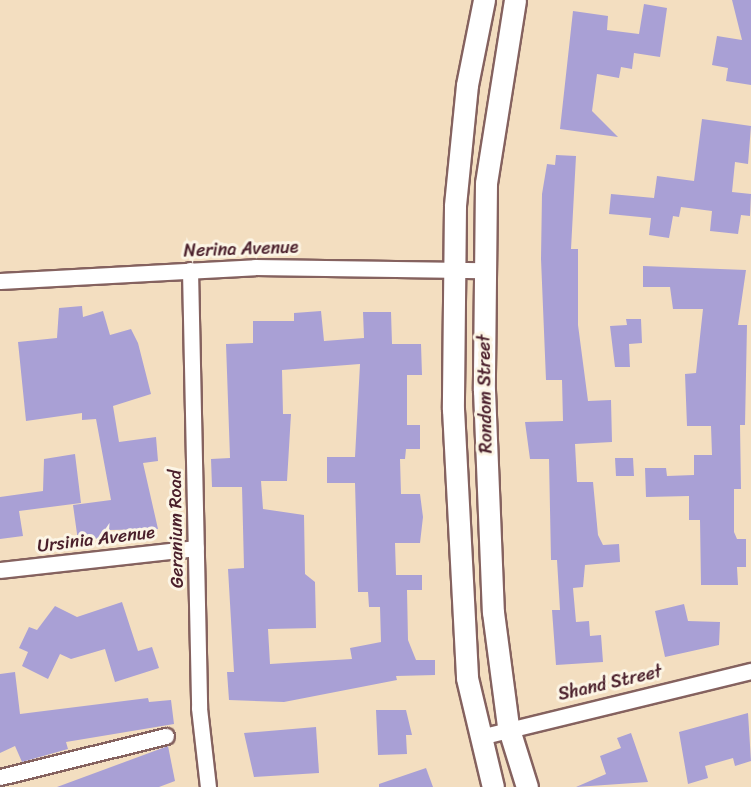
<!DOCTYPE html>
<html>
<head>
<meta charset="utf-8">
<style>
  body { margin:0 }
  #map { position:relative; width:751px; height:787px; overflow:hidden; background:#f3dec0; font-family:Sriracha,sans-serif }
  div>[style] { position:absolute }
  .building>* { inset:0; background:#a9a0d5 }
  .roads { filter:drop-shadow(2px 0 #85625f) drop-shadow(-2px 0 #85625f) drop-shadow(0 2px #85625f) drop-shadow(0 -2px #85625f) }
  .street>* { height:15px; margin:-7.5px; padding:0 7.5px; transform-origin:7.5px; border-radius:7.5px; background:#fff }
  .secondary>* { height:21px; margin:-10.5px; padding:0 10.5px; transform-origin:10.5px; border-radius:10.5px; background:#fff }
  span { translate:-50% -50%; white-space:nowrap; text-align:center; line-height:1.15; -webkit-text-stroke:6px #fcf5e5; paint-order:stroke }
  .street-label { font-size:18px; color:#4a1f2b }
</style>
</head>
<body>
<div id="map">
  <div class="building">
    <i style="clip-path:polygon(732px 0,751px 0,751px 85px,726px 81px,728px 68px,712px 65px,717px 36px,742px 40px)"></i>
    <i style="clip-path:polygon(644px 4px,667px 8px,660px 57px,634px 53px,632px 69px,621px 67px,619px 78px,597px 74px,592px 111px,618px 137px,560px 129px,573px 11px,608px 16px,607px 30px,639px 34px)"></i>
    <i style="clip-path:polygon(702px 119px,751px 126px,748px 164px,735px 162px,732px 192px,751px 194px,750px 216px,741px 215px,738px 234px,710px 231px,712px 211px,681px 207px,679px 217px,673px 216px,669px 238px,649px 235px,651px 218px,609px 214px,611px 194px,654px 198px,657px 176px,694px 181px)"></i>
    <i style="clip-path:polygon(556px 155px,576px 156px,571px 249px,578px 249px,578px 325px,588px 401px,611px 400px,612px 442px,575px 444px,577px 482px,593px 482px,598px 535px,603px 545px,619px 544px,620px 562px,585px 565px,583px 587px,573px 588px,576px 622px,589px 621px,590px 636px,601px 635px,603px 662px,556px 665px,552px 610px,560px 610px,557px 560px,551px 560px,549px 459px,530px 459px,525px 422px,563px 421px,562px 380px,546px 380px,541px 259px,542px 194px,547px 164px,555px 165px)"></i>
    <i style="clip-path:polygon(643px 266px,746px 270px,738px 325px,747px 325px,745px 425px,740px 425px,741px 489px,734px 489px,734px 532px,737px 539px,746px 539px,746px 567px,737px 567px,738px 585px,701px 585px,700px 520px,689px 520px,689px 496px,646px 497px,645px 468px,666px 468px,667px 476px,694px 475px,694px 455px,712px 455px,711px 426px,687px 426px,685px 374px,696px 373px,703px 309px,673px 309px,670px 287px,643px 287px)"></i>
    <i style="clip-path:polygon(82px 306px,83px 317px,103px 311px,110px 335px,131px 329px,138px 343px,151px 394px,113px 406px,119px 442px,156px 437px,158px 461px,143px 463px,158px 529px,109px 530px,110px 537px,78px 541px,73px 505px,111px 500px,96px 419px,82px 420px,82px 413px,26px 421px,18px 342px,57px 338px,59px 308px)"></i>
    <i style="clip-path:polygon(evenodd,321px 311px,324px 341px,364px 338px,363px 312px,391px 312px,392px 344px,421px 344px,422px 375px,407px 375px,407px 425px,420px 425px,420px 449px,406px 449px,405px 459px,400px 459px,401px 494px,420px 494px,423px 517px,420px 543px,395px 543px,396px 575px,422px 575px,422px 590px,407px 590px,408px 640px,416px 660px,435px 660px,435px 675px,396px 676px,397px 680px,284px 702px,229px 700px,227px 672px,234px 672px,228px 569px,244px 568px,242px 487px,212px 487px,211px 459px,230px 458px,226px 344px,253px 343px,253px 321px,294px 321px,294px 313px,321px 311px,360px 364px,355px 457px,327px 457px,327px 483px,355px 483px,358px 592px,368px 592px,369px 607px,380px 607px,381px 642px,350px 648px,352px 659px,270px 664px,268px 629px,316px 628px,315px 582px,305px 574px,304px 515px,263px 509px,261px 481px,287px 481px,291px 414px,283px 414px,282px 370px,360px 364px)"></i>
    <i style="clip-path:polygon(626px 319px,641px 319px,642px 343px,629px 344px,630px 367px,615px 367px,610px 326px,627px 325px)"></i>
    <i style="clip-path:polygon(75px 454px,81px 503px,19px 511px,23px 536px,0 539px,0 497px,43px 491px,44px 459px)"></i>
    <i style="clip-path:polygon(615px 458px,633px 458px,634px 476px,616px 476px)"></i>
    <i style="clip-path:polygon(122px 602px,138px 651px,152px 647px,159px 668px,115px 682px,105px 649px,71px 659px,60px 654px,48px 679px,22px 666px,28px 652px,19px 648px,29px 627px,37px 630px,55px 606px,77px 617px)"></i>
    <i style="clip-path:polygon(684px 604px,688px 621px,720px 622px,719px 645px,665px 657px,655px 611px)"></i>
    <i style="clip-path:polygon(15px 672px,20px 714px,148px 698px,149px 702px,171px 700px,174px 724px,66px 742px,68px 749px,22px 762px,15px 746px,0 753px,0 674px)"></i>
    <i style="clip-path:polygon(376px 710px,406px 710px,412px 735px,406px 735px,407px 754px,378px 755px)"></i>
    <i style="clip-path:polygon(748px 713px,751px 761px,735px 766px,733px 758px,705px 766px,708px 778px,688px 784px,679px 732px)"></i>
    <i style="clip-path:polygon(316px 727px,319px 773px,254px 777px,244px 733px)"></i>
    <i style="clip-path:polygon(631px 733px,648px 782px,576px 787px,606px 774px,600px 756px,621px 748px,617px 738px)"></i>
    <i style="clip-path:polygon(168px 746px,175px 781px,159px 787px,57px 787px)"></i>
    <i style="clip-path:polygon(426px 768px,433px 787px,379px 787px,379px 784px)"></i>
  </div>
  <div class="roads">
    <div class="street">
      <i style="left:190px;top:270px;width:438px;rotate:88.8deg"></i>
      <i style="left:199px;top:708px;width:80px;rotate:83.5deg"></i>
      <i style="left:0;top:281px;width:255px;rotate:-3.1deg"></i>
      <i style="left:255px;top:267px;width:228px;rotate:0.8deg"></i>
      <i style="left:0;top:570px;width:197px;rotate:-6.4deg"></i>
      <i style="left:480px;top:737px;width:279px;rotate:-13.7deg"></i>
      <i style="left:0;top:777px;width:171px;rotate:-13.9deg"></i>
    </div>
    <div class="secondary">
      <i style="left:484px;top:0;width:87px;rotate:101.3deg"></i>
      <i style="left:467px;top:85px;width:122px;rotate:95.7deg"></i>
      <i style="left:455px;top:206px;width:203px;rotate:90.6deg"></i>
      <i style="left:453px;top:409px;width:269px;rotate:87deg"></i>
      <i style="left:467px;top:678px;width:112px;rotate:76.6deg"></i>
      <i style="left:515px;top:0;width:185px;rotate:99deg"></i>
      <i style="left:486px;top:183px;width:207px;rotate:90.6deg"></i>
      <i style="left:484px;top:390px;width:222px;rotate:87.7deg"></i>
      <i style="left:493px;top:612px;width:115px;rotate:82.5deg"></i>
      <i style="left:508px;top:726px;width:64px;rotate:72.7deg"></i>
    </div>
  </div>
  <div class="street-label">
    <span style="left:241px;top:249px;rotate:-2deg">Nerina Avenue</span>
    <span style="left:485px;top:394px;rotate:-91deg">Rondom Street</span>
    <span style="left:176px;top:529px;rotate:-91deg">Geranium Road</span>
    <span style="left:96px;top:539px;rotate:-7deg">Ursinia Avenue</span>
    <span style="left:610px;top:683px;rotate:-13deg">Shand Street</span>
  </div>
</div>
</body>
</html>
